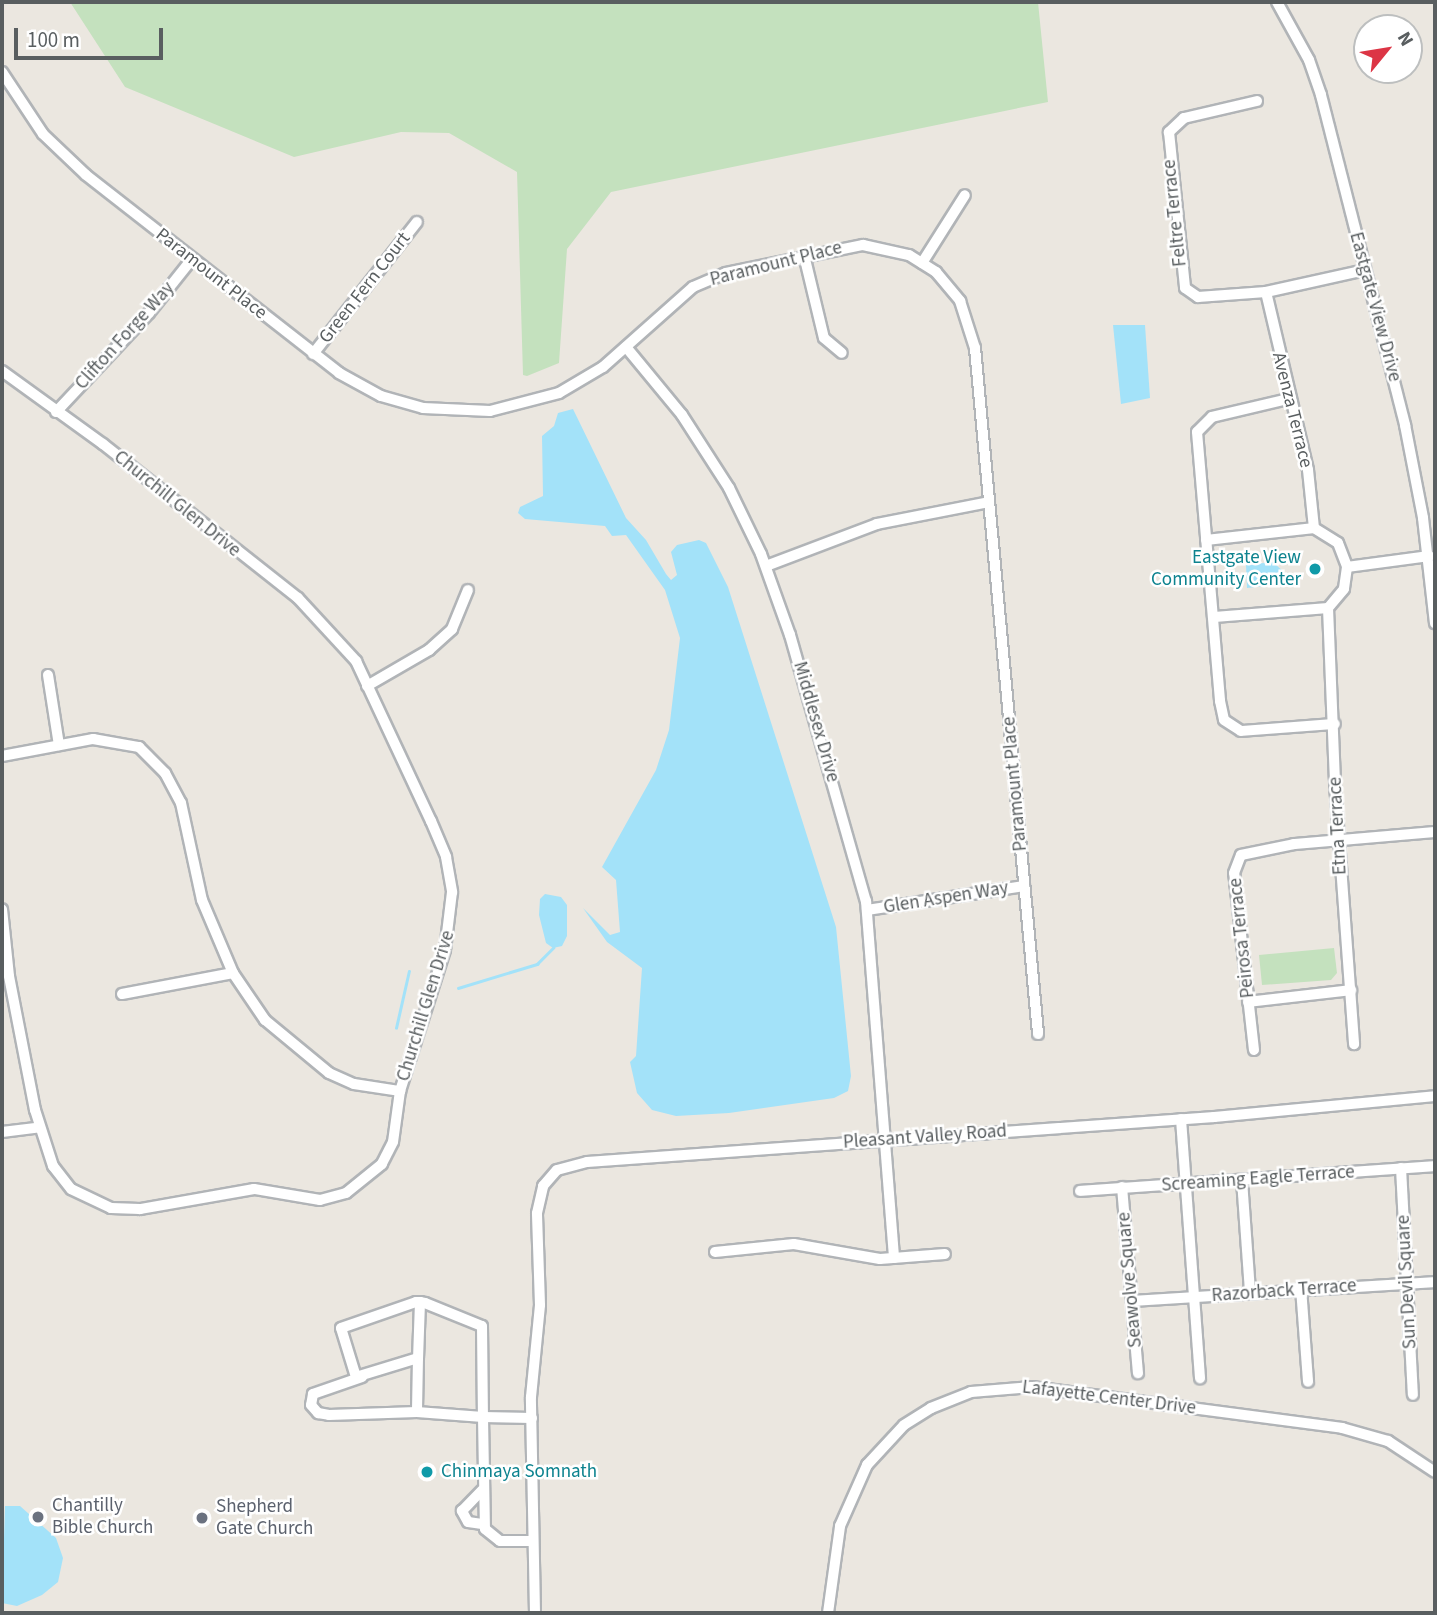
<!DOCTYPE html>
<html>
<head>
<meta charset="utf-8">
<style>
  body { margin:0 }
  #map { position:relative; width:1437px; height:1615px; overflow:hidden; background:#ebe7e0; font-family:"Source Sans 3",sans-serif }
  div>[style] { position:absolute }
  .green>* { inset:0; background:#c4e1be }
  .water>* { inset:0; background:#a3e2f9 }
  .stream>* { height:2.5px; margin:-1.25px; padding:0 1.25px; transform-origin:1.25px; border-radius:1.25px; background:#a3e2f9 }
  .roads { filter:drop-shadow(2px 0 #b1b4b7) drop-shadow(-2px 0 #b1b4b7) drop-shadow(0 2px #b1b4b7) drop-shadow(0 -2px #b1b4b7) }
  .minor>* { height:10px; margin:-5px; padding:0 5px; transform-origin:5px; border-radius:5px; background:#fff }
  .dots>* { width:19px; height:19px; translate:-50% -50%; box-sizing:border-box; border:4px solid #fff; border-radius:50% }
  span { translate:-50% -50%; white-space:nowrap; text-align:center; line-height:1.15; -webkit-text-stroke:5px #fff; paint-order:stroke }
  .street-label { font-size:19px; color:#595e60 }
  .culture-label { font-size:19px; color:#0d838f }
  .right { translate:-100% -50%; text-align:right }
  .left { translate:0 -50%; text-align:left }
  .worship-label { font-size:19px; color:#5b616d }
  .frame { position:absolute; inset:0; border:4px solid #595e60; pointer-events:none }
  .north { position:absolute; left:1353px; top:14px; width:70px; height:70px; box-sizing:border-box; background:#fff; border:2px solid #bdbfbf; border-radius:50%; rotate:60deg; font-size:19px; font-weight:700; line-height:28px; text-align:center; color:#595e60 }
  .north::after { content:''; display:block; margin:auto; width:24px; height:32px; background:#dc3545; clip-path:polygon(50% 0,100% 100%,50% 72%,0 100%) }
  .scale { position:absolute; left:14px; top:28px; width:149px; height:32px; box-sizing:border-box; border:4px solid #595e60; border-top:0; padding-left:9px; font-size:21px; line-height:24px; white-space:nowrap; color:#595e60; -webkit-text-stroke:5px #fff; paint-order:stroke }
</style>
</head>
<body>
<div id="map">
  <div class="green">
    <i style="clip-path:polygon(70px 2px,1038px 2px,1048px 102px,611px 192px,567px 249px,559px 363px,527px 376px,523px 375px,517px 172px,449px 133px,401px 132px,294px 157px,125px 87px)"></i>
    <i style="clip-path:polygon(1334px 948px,1337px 973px,1331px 980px,1262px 985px,1259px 955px)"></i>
  </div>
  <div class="water">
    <i style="clip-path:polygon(1113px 325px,1145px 325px,1150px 398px,1121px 404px)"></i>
    <i style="clip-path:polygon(573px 409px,626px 518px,646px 540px,666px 574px,671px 580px,677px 575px,671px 552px,677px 545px,699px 540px,706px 543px,728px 587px,836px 927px,851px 1076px,848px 1091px,834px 1098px,729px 1113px,676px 1116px,652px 1110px,637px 1093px,630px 1062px,636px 1056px,642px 968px,607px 942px,583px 908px,610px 935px,620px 932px,616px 880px,602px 867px,656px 770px,669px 730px,680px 638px,665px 590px,626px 535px,612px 536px,605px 526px,525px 519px,518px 513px,520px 507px,543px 496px,542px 436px,554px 426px,558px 413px)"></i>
    <i style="clip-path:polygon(1273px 562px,1286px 574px,1287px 583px,1247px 588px,1246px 565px)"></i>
    <i style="clip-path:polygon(545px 894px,561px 897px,567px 905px,567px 936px,562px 946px,553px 948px,546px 943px,539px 915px,540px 899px)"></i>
    <i style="clip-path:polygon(5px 1506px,20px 1506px,56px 1538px,63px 1558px,58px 1582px,42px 1595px,17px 1606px,2px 1603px)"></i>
  </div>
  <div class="stream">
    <i style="left:458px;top:988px;width:83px;rotate:-16.9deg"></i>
    <i style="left:537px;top:964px;width:23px;rotate:-45deg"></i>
    <i style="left:396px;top:1028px;width:58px;rotate:-77.2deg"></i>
  </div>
  <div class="roads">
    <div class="minor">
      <i style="left:1277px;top:2px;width:66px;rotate:61.1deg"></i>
      <i style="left:1309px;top:60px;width:37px;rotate:71deg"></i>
      <i style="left:1321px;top:95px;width:341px;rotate:75.7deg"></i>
      <i style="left:1405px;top:425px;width:95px;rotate:79deg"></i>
      <i style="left:1423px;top:518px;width:106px;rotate:83.5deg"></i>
      <i style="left:2px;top:72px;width:74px;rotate:56.5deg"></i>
      <i style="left:43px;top:134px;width:59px;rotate:43.6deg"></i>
      <i style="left:86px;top:175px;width:321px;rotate:38deg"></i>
      <i style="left:339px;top:373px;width:48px;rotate:28.7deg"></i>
      <i style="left:381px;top:396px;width:44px;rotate:15.9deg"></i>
      <i style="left:423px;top:408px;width:67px;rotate:2.6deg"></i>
      <i style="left:490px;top:411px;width:71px;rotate:-14.6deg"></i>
      <i style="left:559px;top:393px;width:51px;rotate:-30.6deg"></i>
      <i style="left:603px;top:367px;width:120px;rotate:-41.6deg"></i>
      <i style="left:693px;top:287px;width:36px;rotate:-23deg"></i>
      <i style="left:726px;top:273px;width:140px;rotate:-11.6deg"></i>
      <i style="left:863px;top:245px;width:47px;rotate:12.3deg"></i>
      <i style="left:909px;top:255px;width:32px;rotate:32deg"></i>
      <i style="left:936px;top:272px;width:38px;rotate:50deg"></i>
      <i style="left:960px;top:301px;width:49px;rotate:72.3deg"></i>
      <i style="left:975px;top:348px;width:689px;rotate:84.75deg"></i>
      <i style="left:1257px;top:101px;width:75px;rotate:166.9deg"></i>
      <i style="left:1184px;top:118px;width:21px;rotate:137deg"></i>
      <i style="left:1169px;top:132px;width:157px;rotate:84.1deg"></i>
      <i style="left:1185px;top:288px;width:16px;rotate:35deg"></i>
      <i style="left:1198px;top:297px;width:68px;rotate:-4.2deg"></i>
      <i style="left:1266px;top:292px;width:101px;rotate:-12.5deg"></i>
      <i style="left:804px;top:255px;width:85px;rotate:76.5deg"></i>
      <i style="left:824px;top:338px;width:23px;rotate:40deg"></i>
      <i style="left:922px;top:263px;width:80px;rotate:-57.7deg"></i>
      <i style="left:1266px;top:292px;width:183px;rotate:76.7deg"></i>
      <i style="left:1308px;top:470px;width:58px;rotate:84.1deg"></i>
      <i style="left:626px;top:347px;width:88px;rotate:50.5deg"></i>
      <i style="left:682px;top:415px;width:87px;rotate:57.2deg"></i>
      <i style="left:729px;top:488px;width:73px;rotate:64.1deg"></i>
      <i style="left:761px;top:554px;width:86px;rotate:70.3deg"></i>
      <i style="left:790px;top:635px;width:277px;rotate:74.1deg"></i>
      <i style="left:866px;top:901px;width:358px;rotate:85.5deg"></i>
      <i style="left:313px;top:354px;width:168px;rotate:-51.8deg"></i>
      <i style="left:2px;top:371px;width:125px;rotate:35.9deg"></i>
      <i style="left:103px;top:444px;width:248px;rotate:38.3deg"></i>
      <i style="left:298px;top:598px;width:86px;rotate:47.4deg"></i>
      <i style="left:356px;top:661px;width:177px;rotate:64.9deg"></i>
      <i style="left:431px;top:821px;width:39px;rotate:67deg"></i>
      <i style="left:446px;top:857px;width:36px;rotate:80deg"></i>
      <i style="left:452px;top:892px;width:58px;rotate:96.9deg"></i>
      <i style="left:445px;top:950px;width:148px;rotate:107.7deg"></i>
      <i style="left:400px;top:1091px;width:51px;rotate:97.8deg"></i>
      <i style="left:393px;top:1142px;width:25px;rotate:117deg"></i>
      <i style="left:382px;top:1164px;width:46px;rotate:141.1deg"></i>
      <i style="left:346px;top:1193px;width:27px;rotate:165deg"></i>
      <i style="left:320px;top:1200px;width:67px;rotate:-170.5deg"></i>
      <i style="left:254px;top:1189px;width:116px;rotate:170deg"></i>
      <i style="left:140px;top:1209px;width:29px;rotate:-178deg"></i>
      <i style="left:111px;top:1208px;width:44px;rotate:-154.6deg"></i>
      <i style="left:71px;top:1189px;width:29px;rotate:-128deg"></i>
      <i style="left:53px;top:1166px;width:59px;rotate:-107.8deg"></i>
      <i style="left:35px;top:1110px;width:136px;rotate:-101deg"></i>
      <i style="left:9px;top:976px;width:67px;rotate:-96deg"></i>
      <i style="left:1288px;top:399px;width:78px;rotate:166.7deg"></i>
      <i style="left:1212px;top:417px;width:21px;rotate:135deg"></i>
      <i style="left:1197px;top:432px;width:270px;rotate:85.1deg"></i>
      <i style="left:1220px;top:701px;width:19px;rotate:78deg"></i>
      <i style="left:1224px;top:720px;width:20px;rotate:33deg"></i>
      <i style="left:1241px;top:731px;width:94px;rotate:-4.3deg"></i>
      <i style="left:56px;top:412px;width:136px;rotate:-46.8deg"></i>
      <i style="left:149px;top:313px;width:69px;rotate:-51.5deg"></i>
      <i style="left:1206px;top:540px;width:109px;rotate:-6.3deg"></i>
      <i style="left:1314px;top:528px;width:28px;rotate:32deg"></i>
      <i style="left:1338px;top:543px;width:26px;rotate:69deg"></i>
      <i style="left:1347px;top:567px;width:22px;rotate:98deg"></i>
      <i style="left:1344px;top:589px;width:25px;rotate:130deg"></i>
      <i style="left:1328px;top:608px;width:114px;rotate:175.5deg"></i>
      <i style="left:766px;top:566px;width:119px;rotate:-20.7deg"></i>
      <i style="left:877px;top:524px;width:114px;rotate:-11.1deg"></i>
      <i style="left:1347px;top:567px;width:83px;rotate:-7.6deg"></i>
      <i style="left:1328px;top:608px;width:176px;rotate:87.7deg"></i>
      <i style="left:1335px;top:784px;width:261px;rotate:85.8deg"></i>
      <i style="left:48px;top:675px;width:71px;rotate:81.1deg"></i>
      <i style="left:367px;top:686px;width:72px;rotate:-30.1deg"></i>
      <i style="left:429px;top:650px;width:31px;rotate:-42deg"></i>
      <i style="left:452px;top:629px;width:42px;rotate:-67.7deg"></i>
      <i style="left:2px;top:756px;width:93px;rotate:-10.6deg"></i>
      <i style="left:93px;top:739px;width:47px;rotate:9.9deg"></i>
      <i style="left:139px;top:747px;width:37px;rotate:45deg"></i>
      <i style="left:165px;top:773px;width:34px;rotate:62deg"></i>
      <i style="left:181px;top:803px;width:99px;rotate:77.8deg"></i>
      <i style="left:202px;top:900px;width:79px;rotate:67deg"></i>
      <i style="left:233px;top:973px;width:57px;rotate:55.8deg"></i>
      <i style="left:265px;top:1020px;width:83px;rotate:39.6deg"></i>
      <i style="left:329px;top:1073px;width:27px;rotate:24deg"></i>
      <i style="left:354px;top:1084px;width:47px;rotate:8.7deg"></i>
      <i style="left:867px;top:910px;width:159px;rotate:-8.7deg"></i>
      <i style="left:122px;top:994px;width:113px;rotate:-10.7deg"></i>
      <i style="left:1248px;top:1002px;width:104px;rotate:-6.6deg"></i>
      <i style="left:1254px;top:1050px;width:178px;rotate:-96.4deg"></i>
      <i style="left:1234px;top:873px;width:19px;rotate:-69deg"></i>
      <i style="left:1241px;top:855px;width:54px;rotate:-11.7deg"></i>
      <i style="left:1294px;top:844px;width:142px;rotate:-4.9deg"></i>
      <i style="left:1181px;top:1119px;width:260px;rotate:85.8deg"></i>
      <i style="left:2px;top:1132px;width:38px;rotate:-7deg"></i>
      <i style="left:1401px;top:1168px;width:227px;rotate:87deg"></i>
      <i style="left:1242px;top:1180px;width:112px;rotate:85.9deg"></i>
      <i style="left:1122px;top:1187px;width:187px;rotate:85.1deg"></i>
      <i style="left:1080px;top:1191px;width:356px;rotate:-4deg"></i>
      <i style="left:715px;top:1252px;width:79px;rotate:-5.8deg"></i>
      <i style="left:794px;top:1244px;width:87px;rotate:9.9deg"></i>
      <i style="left:880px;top:1259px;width:65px;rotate:-4.4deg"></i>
      <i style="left:1301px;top:1288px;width:94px;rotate:85.7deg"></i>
      <i style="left:1133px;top:1301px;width:303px;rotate:-3.6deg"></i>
      <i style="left:420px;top:1302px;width:56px;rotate:92deg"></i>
      <i style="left:418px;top:1358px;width:65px;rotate:163deg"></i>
      <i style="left:356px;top:1377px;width:51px;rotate:-107deg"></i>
      <i style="left:341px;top:1328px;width:79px;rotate:-19.1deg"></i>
      <i style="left:416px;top:1302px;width:4px"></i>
      <i style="left:420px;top:1302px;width:5px;rotate:11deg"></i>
      <i style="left:425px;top:1303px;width:61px;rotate:22deg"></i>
      <i style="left:482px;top:1326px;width:91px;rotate:89.4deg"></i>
      <i style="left:483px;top:1417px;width:49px;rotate:1.2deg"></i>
      <i style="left:418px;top:1358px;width:54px;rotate:91.1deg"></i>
      <i style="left:417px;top:1412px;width:66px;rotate:4.3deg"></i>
      <i style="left:483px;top:1417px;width:112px;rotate:89deg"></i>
      <i style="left:485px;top:1529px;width:19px;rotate:39deg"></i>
      <i style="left:500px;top:1541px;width:33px"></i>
      <i style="left:362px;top:1377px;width:52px;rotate:160.9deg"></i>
      <i style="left:313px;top:1394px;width:11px;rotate:100deg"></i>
      <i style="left:311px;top:1405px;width:11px;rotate:49deg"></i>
      <i style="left:318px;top:1413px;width:11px;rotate:10deg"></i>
      <i style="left:329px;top:1415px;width:88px;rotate:-2deg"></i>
      <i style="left:482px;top:1524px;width:14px;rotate:-172deg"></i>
      <i style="left:468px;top:1522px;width:13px;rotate:-119deg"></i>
      <i style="left:462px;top:1511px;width:29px;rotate:-46deg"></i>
      <i style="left:535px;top:1613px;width:216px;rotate:-91.1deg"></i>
      <i style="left:531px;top:1397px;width:92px;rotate:-84.4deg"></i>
      <i style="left:540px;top:1305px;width:92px;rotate:-91.9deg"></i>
      <i style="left:537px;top:1213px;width:28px;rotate:-77deg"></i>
      <i style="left:543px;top:1186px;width:21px;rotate:-49deg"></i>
      <i style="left:557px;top:1170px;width:31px;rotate:-15deg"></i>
      <i style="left:587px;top:1162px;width:629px;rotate:-4.11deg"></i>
      <i style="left:1214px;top:1117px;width:222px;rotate:-5.4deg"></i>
      <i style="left:828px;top:1613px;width:88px;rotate:-82.1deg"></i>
      <i style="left:840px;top:1526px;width:67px;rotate:-66.1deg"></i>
      <i style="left:867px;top:1465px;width:54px;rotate:-47.2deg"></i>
      <i style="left:904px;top:1425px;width:32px;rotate:-32deg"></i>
      <i style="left:931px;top:1408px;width:43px;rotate:-21.8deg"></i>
      <i style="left:971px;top:1392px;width:61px;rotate:-4.7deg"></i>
      <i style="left:1032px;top:1387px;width:313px;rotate:7.5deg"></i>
      <i style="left:1342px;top:1428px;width:48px;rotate:15.8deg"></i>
      <i style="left:1388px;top:1441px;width:56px;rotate:33.4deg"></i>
    </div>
  </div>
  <div class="dots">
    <i style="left:1315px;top:569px;background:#0f9aa8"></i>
    <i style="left:427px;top:1472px;background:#0f9aa8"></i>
    <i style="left:38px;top:1517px;background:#6b7280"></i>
    <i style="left:202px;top:1518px;background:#6b7280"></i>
  </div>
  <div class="street-label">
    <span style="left:1175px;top:213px;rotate:-96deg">Feltre Terrace</span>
    <span style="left:776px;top:264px;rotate:-14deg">Paramount Place</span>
    <span style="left:211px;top:274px;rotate:38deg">Paramount Place</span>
    <span style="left:365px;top:288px;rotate:-52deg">Green Fern Court</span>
    <span style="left:1375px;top:307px;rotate:75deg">Eastgate View Drive</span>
    <span style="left:125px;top:336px;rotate:-48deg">Clifton Forge Way</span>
    <span style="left:1292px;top:410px;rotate:76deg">Avenza Terrace</span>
    <span style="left:177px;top:504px;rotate:39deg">Churchill Glen Drive</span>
    <span style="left:816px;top:722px;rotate:74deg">Middlesex Drive</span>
    <span style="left:1015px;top:784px;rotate:-95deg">Paramount Place</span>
    <span style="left:1338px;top:826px;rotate:-93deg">Etna Terrace</span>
    <span style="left:946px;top:898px;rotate:-9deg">Glen Aspen Way</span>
    <span style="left:1242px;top:938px;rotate:-96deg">Peirosa Terrace</span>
    <span style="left:426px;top:1006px;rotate:-73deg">Churchill Glen Drive</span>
    <span style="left:925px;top:1137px;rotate:-4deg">Pleasant Valley Road</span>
    <span style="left:1258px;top:1179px;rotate:-4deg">Screaming Eagle Terrace</span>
    <span style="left:1130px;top:1280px;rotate:-95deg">Seawolve Square</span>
    <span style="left:1407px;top:1282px;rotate:-93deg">Sun Devil Square</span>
    <span style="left:1284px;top:1291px;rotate:-4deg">Razorback Terrace</span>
    <span style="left:1109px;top:1398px;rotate:7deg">Lafayette Center Drive</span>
  </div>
  <div class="culture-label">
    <span class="right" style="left:1301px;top:569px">Eastgate View<br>Community Center</span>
    <span class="left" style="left:441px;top:1472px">Chinmaya Somnath</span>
  </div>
  <div class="worship-label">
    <span class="left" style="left:52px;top:1517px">Chantilly<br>Bible Church</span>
    <span class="left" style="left:216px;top:1518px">Shepherd<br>Gate Church</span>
  </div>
  <div class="frame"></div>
  <div class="north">N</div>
  <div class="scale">100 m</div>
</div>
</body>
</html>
